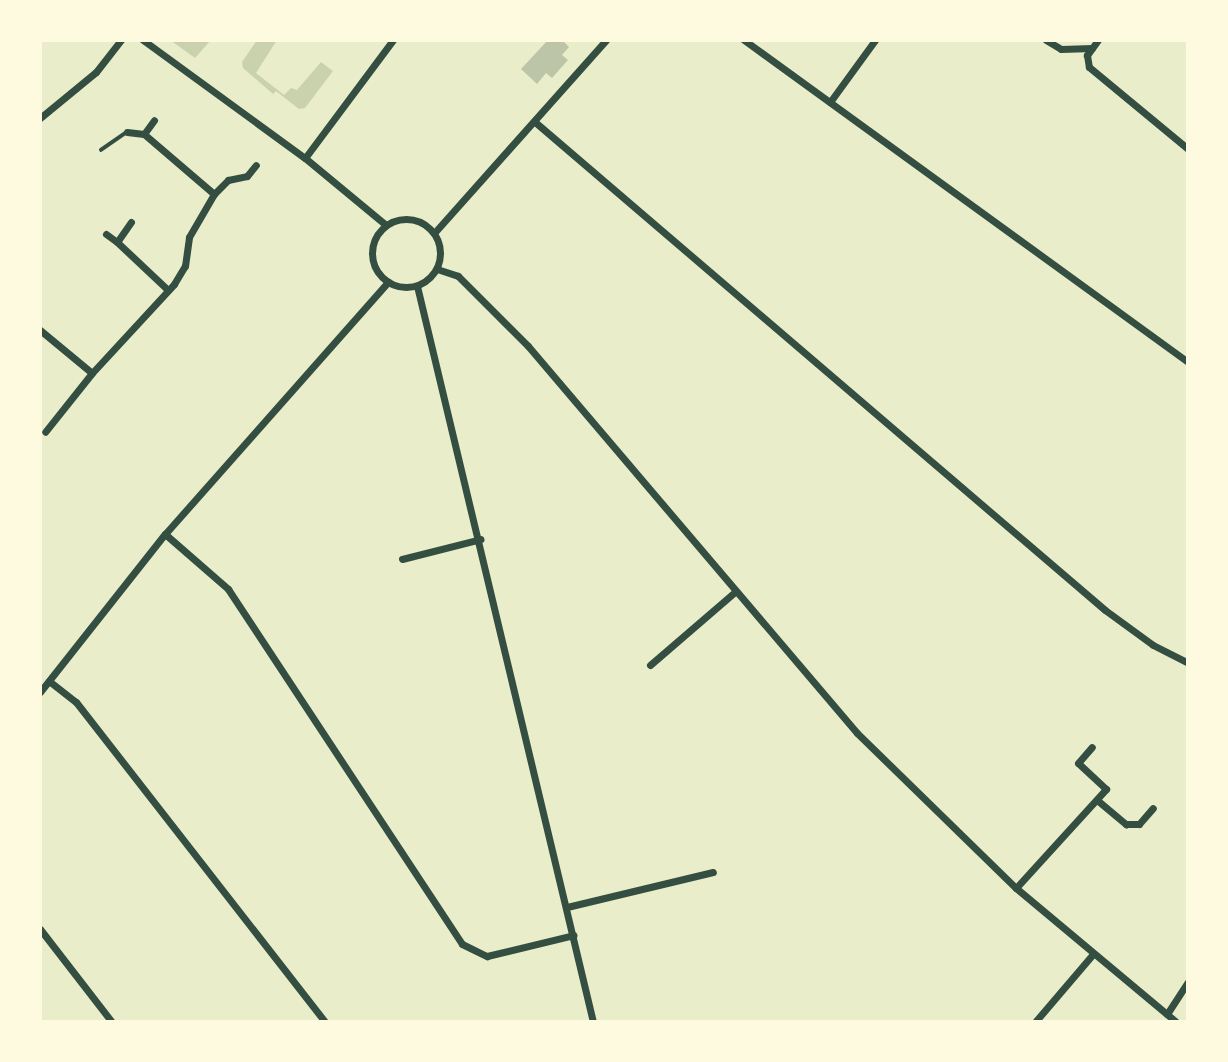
<!DOCTYPE html>
<html>
<head>
<meta charset="utf-8">
<style>
  body { margin:0 }
  #map { position:relative; width:1228px; height:1062px; overflow:hidden; background:#e9edc9; font-family:Jost,sans-serif }
  div>[style] { position:absolute }
  .green>* { inset:0; background:#cad2ad }
  .building>* { inset:0; background:#bcc5a7 }
  .service>* { height:3.5px; margin:-1.75px; padding:0 1.75px; transform-origin:1.75px; border-radius:1.75px; background:#344e41 }
  .minor>* { height:7px; margin:-3.5px; padding:0 3.5px; transform-origin:3.5px; border-radius:3.5px; background:#344e41 }
  .minor>.ring { margin:-3.5px; padding:0; box-sizing:content-box; background:none; border:7px solid #344e41; border-radius:50% }
  span { translate:-50% -50%; white-space:nowrap; text-align:center; line-height:1.15; -webkit-text-stroke:5px #fefae0; paint-order:stroke }
  .frame { position:absolute; inset:0; border:42px solid #fefae0; pointer-events:none }
</style>
</head>
<body>
<div id="map">
  <div class="green">
    <i style="clip-path:polygon(170px 40px,211px 40px,195px 58px)"></i>
    <i style="clip-path:polygon(257px 40px,277px 40px,256px 73px,284px 95px,291px 88px,297px 90px,321px 62px,333px 71px,305px 108px,299px 109px,276px 91px,273px 94px,243px 68px,242px 62px)"></i>
  </div>
  <div class="building">
    <i style="clip-path:polygon(548px 40px,562px 40px,569px 47px,562px 55px,568px 60px,552px 78px,546px 73px,537px 84px,521px 69px)"></i>
  </div>
  <div class="service">
    <i style="left:101px;top:150px;width:29px;rotate:-35deg"></i>
  </div>
  <div class="minor">
    <i style="left:143px;top:40px;width:200px;rotate:36.1deg"></i>
    <i style="left:305px;top:158px;width:105px;rotate:39.6deg"></i>
    <i style="left:744px;top:40px;width:548px;rotate:35.95deg"></i>
    <i style="left:1046px;top:40px;width:17px;rotate:31deg"></i>
    <i style="left:1061px;top:49px;width:31px;rotate:-2deg"></i>
    <i style="left:1098px;top:40px;width:19px;rotate:126deg"></i>
    <i style="left:1087px;top:55px;width:12px;rotate:81deg"></i>
    <i style="left:1089px;top:67px;width:129px;rotate:39.6deg"></i>
    <i style="left:830px;top:102px;width:77px;rotate:-54deg"></i>
    <i style="left:40px;top:118px;width:72px;rotate:-39.4deg"></i>
    <i style="left:96px;top:72px;width:41px;rotate:-52deg"></i>
    <i style="left:535px;top:122px;width:750px;rotate:40.57deg"></i>
    <i style="left:1105px;top:610px;width:59px;rotate:36.1deg"></i>
    <i style="left:1153px;top:645px;width:39px;rotate:27deg"></i>
    <i style="left:127px;top:132px;width:17px;rotate:7deg"></i>
    <i style="left:144px;top:134px;width:17px;rotate:-54deg"></i>
    <i style="left:305px;top:158px;width:147px;rotate:-53.3deg"></i>
    <i style="left:214px;top:194px;width:20px;rotate:-45deg"></i>
    <i style="left:228px;top:180px;width:19px;rotate:-12deg"></i>
    <i style="left:247px;top:176px;width:14px;rotate:-51deg"></i>
    <i class="ring" style="left:372px;top:219px;width:61px;height:61px"></i>
    <i style="left:131px;top:222px;width:24px;rotate:125deg"></i>
    <i style="left:117px;top:242px;width:70px;rotate:43.3deg"></i>
    <i style="left:435px;top:232px;width:257px;rotate:-48.3deg"></i>
    <i style="left:106px;top:234px;width:14px;rotate:36deg"></i>
    <i style="left:437px;top:269px;width:22px;rotate:18deg"></i>
    <i style="left:458px;top:276px;width:99px;rotate:45deg"></i>
    <i style="left:528px;top:346px;width:508px;rotate:49.63deg"></i>
    <i style="left:857px;top:733px;width:222px;rotate:44.3deg"></i>
    <i style="left:1016px;top:888px;width:209px;rotate:39.9deg"></i>
    <i style="left:417px;top:286px;width:757px;rotate:76.55deg"></i>
    <i style="left:40px;top:330px;width:67px;rotate:39.6deg"></i>
    <i style="left:92px;top:373px;width:75px;rotate:128.5deg"></i>
    <i style="left:92px;top:373px;width:121px;rotate:-47.3deg"></i>
    <i style="left:174px;top:284px;width:21px;rotate:-59deg"></i>
    <i style="left:185px;top:266px;width:29px;rotate:-82deg"></i>
    <i style="left:189px;top:237px;width:50px;rotate:-59.8deg"></i>
    <i style="left:214px;top:194px;width:92px;rotate:-139.4deg"></i>
    <i style="left:165px;top:534px;width:84px;rotate:41.1deg"></i>
    <i style="left:228px;top:589px;width:425px;rotate:56.6deg"></i>
    <i style="left:462px;top:944px;width:28px;rotate:26deg"></i>
    <i style="left:487px;top:956px;width:89px;rotate:-13.6deg"></i>
    <i style="left:402px;top:559px;width:81px;rotate:-14.2deg"></i>
    <i style="left:650px;top:665px;width:112px;rotate:-40.7deg"></i>
    <i style="left:49px;top:681px;width:34px;rotate:38deg"></i>
    <i style="left:76px;top:702px;width:405px;rotate:52.1deg"></i>
    <i style="left:40px;top:692px;width:201px;rotate:-51.7deg"></i>
    <i style="left:165px;top:534px;width:337px;rotate:-48.5deg"></i>
    <i style="left:1097px;top:800px;width:38px;rotate:40deg"></i>
    <i style="left:1126px;top:824px;width:13px"></i>
    <i style="left:1139px;top:824px;width:21px;rotate:-49deg"></i>
    <i style="left:1016px;top:888px;width:134px;rotate:-47.7deg"></i>
    <i style="left:1106px;top:789px;width:38px;rotate:-137deg"></i>
    <i style="left:1078px;top:763px;width:21px;rotate:-49deg"></i>
    <i style="left:567px;top:907px;width:150px;rotate:-13.5deg"></i>
    <i style="left:40px;top:929px;width:118px;rotate:52.3deg"></i>
    <i style="left:1167px;top:1014px;width:38px;rotate:-57deg"></i>
    <i style="left:1035px;top:1022px;width:89px;rotate:-49.5deg"></i>
  </div>
  <div class="frame"></div>
</div>
</body>
</html>
